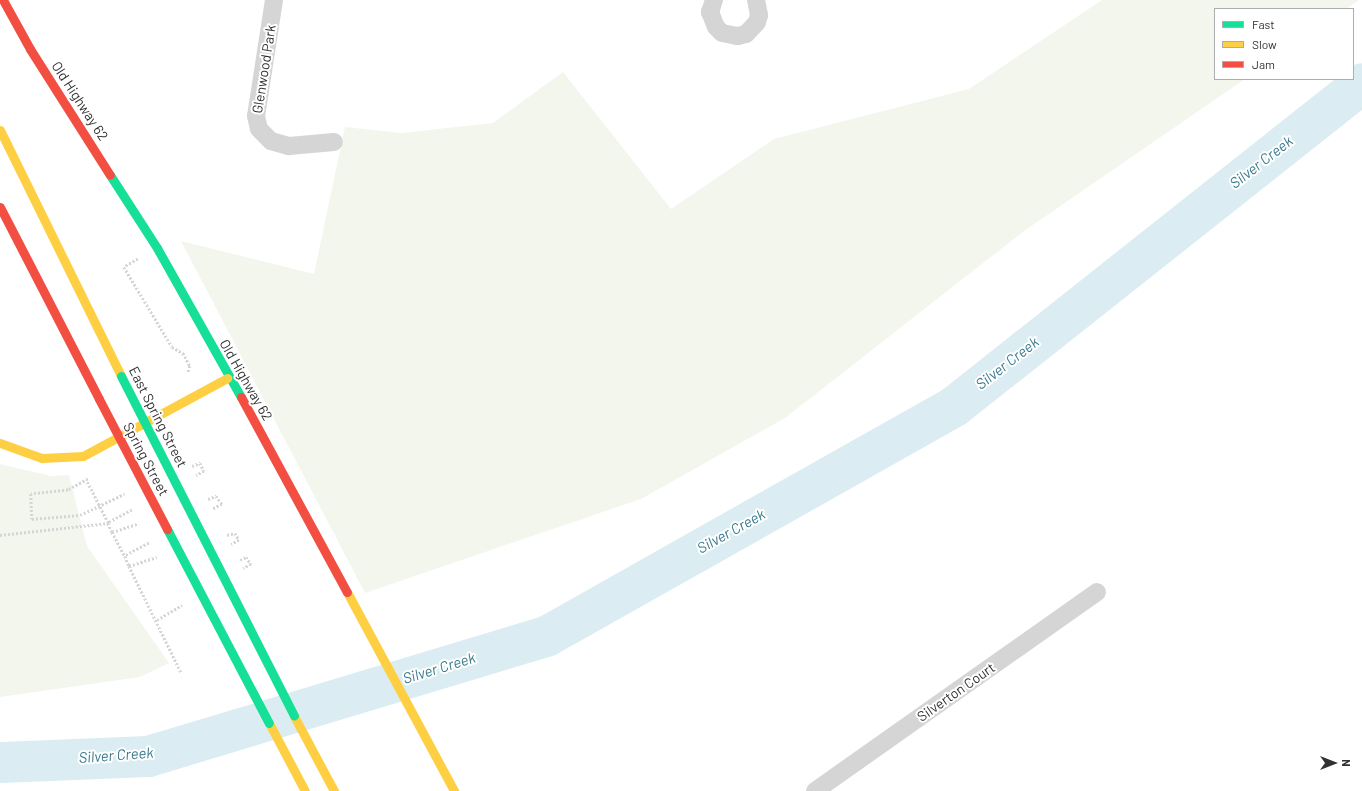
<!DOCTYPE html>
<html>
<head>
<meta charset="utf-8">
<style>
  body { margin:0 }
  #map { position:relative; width:1362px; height:791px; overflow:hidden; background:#fff; font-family:Barlow,sans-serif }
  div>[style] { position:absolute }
  .green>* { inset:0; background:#f3f6ed }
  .river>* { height:41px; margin:-20.5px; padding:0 20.5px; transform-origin:20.5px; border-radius:20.5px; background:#dbedf2 }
  .path>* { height:2.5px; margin-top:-1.25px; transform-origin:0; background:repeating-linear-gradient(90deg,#d5d5d5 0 2px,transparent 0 4px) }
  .street>* { height:18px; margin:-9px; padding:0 9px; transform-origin:9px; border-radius:9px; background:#d5d5d5 }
  .fast>* { height:9px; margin:-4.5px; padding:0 4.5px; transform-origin:4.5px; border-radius:4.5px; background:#16e098 }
  .slow>* { height:9px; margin:-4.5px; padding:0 4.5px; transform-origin:4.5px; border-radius:4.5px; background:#ffcf43 }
  .jam>* { height:9px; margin:-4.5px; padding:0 4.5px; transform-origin:4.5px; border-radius:4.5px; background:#f24e42 }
  .fast-bridge>* { height:9px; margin:-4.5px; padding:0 4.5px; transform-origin:4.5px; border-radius:4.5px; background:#16e098 }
  .jam-bridge>* { height:9px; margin:-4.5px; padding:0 4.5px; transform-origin:4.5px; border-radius:4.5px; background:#f24e42 }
  span { translate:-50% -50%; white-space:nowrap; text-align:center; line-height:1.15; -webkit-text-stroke:4px #fff; paint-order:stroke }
  .street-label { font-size:14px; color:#313131 }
  .water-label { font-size:15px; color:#3a7b8e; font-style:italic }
  .legend { position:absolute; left:1214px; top:8px; width:140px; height:72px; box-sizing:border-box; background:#fff; border:1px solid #adadad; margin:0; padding:5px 7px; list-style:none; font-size:12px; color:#313131 }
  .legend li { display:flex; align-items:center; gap:8px; height:20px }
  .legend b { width:20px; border:1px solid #adadad }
  .north { position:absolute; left:1314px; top:743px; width:40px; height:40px; -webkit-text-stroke:3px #fff; paint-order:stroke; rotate:90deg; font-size:11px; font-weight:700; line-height:16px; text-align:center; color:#313131 }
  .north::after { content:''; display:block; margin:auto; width:14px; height:18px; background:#313131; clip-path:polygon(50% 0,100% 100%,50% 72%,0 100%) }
</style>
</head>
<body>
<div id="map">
  <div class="green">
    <i style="clip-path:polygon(1102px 0,1359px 0,1346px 9px,1215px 9px,1215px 79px,1245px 79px,1024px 231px,785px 418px,641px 499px,365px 593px,181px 241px,314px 274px,345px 127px,401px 133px,493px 123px,563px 72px,671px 209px,774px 139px,969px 89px)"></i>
    <i style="clip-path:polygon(0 464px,51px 476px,69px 475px,87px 546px,169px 663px,140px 677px,0 697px)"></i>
  </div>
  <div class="river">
    <i style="left:0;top:762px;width:148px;rotate:-2.3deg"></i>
    <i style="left:148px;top:756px;width:416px;rotate:-16.8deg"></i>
    <i style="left:546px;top:636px;width:468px;rotate:-29.4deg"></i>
    <i style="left:954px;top:406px;width:520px;rotate:-38.37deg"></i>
  </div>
  <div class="path">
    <i style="left:138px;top:259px;width:16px;rotate:150deg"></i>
    <i style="left:124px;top:267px;width:93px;rotate:59deg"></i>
    <i style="left:172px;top:347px;width:13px;rotate:29deg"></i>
    <i style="left:183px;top:353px;width:15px;rotate:62deg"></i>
    <i style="left:190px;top:366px;width:7px;rotate:106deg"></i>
    <i style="left:192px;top:466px;width:9px;rotate:-21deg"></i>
    <i style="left:200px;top:463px;width:9px;rotate:63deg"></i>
    <i style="left:204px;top:471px;width:9px;rotate:148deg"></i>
    <i style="left:88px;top:479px;width:23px;rotate:151deg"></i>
    <i style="left:68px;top:490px;width:37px;rotate:174deg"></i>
    <i style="left:31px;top:494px;width:25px;rotate:88deg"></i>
    <i style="left:32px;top:519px;width:48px;rotate:-4.8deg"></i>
    <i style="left:80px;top:515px;width:49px;rotate:-25.5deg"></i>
    <i style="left:208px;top:499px;width:9px;rotate:-21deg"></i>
    <i style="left:216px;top:496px;width:10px;rotate:53deg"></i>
    <i style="left:222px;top:504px;width:10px;rotate:151deg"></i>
    <i style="left:132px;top:510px;width:27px;rotate:152deg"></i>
    <i style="left:108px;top:523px;width:10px;rotate:66deg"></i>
    <i style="left:112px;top:532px;width:28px;rotate:-18deg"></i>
    <i style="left:112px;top:532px;width:27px;rotate:62deg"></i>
    <i style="left:0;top:535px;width:109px;rotate:-6.3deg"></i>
    <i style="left:108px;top:523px;width:48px;rotate:-117.1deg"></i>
    <i style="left:227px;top:535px;width:8px;rotate:-14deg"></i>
    <i style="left:235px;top:533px;width:8px;rotate:60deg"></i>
    <i style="left:239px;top:540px;width:9px;rotate:148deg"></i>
    <i style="left:149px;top:543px;width:27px;rotate:152deg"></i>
    <i style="left:125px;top:556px;width:11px;rotate:68deg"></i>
    <i style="left:129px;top:566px;width:29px;rotate:-18deg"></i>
    <i style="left:240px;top:560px;width:7px;rotate:-27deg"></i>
    <i style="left:246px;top:557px;width:9px;rotate:54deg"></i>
    <i style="left:251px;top:564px;width:9px;rotate:148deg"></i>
    <i style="left:129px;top:566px;width:120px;rotate:63.9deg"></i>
    <i style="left:157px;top:620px;width:29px;rotate:-31deg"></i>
  </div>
  <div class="street">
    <i style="left:274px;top:0;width:117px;rotate:98.8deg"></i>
    <i style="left:256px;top:116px;width:13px;rotate:77deg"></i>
    <i style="left:259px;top:129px;width:17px;rotate:45deg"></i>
    <i style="left:271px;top:141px;width:19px;rotate:16deg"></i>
    <i style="left:289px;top:146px;width:45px;rotate:-5.1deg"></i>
    <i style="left:714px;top:0;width:13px;rotate:108deg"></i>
    <i style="left:710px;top:12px;width:16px;rotate:68deg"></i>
    <i style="left:716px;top:27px;width:8px;rotate:45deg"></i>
    <i style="left:722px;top:33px;width:16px;rotate:11deg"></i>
    <i style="left:738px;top:36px;width:8px;rotate:-14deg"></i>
    <i style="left:746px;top:34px;width:16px;rotate:-47deg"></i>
    <i style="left:757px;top:22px;width:7px;rotate:-74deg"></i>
    <i style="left:759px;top:15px;width:15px;rotate:-101deg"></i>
    <i style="left:815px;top:791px;width:345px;rotate:-35.2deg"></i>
  </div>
  <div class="fast">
    <i style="left:110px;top:175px;width:87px;rotate:57.2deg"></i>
    <i style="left:157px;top:248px;width:171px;rotate:60.6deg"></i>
  </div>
  <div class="slow">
    <i style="left:0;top:130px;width:274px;rotate:63.8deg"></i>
    <i style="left:0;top:443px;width:45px;rotate:19.7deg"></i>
    <i style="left:42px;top:458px;width:41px;rotate:-2.8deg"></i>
    <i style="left:83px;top:456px;width:164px;rotate:-28.4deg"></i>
    <i style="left:347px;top:592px;width:226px;rotate:61.7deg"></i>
    <i style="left:294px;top:716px;width:85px;rotate:61.9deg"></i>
    <i style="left:269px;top:723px;width:77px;rotate:62.1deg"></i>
  </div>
  <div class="jam">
    <i style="left:3px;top:0;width:56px;rotate:61.1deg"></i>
    <i style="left:30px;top:49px;width:149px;rotate:57.6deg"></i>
    <i style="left:0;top:207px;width:216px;rotate:62.7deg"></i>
    <i style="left:241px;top:397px;width:222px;rotate:61.5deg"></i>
  </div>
  <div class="fast-bridge">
    <i style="left:121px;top:376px;width:381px;rotate:63deg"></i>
    <i style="left:167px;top:529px;width:219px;rotate:62.3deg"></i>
  </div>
  <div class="jam-bridge">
    <i style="left:99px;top:399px;width:147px;rotate:62.4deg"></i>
  </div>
  <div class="street-label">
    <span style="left:264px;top:69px;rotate:-81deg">Glenwood Park</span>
    <span style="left:80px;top:101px;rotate:57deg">Old Highway 62</span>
    <span style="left:246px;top:380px;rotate:60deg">Old Highway 62</span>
    <span style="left:158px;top:417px;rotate:63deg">East Spring Street</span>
    <span style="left:146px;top:459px;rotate:62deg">Spring Street</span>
    <span style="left:956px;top:692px;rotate:-35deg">Silverton Court</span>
  </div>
  <div class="water-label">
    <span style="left:1261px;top:162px;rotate:-38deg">Silver Creek</span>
    <span style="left:1007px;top:363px;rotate:-38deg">Silver Creek</span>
    <span style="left:731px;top:531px;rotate:-29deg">Silver Creek</span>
    <span style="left:439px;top:668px;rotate:-17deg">Silver Creek</span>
    <span style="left:116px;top:755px;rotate:-4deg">Silver Creek</span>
  </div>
  <ul class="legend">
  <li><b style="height:5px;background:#16e098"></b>Fast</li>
  <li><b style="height:5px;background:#ffcf43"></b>Slow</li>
  <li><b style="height:5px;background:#f24e42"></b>Jam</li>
  </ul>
  <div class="north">N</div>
</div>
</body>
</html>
